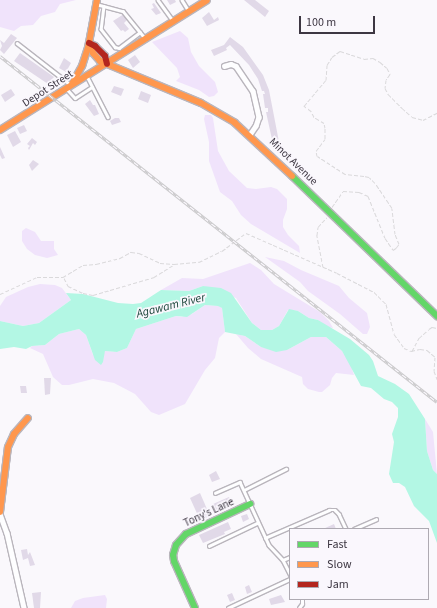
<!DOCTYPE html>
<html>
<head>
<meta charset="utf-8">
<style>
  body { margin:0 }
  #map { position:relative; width:437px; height:608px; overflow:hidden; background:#faf8fc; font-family:"Source Sans 3",sans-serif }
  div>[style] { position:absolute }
  .green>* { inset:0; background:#f0e3fb }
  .water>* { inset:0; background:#b3f7e4 }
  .building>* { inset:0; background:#e1d9e8 }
  .path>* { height:1px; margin-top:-0.5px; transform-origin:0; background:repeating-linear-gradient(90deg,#dad9db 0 4px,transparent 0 6px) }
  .roads { filter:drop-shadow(1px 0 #b9b5bc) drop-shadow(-1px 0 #b9b5bc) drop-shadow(0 1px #b9b5bc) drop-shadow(0 -1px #b9b5bc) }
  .lane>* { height:2.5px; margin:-1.25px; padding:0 1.25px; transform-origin:1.25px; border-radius:1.25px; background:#fefeff }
  .street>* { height:4.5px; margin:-2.25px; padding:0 2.25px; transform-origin:2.25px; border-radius:2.25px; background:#fefeff }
  .fast>* { height:6px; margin:-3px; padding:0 3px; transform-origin:3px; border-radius:3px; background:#63d668 }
  .slow>* { height:6px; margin:-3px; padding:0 3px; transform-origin:3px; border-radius:3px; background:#ff974d }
  .jam>* { height:6px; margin:-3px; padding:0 3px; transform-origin:3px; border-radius:3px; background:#b3261e }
  .rail>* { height:3px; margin-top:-1.5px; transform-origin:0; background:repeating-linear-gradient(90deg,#faf7fd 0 4.5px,#c9c8ca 0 9px); box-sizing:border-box; border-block:1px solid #c9c8ca }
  span { translate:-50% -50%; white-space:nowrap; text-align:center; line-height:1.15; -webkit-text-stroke:3.5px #faf7fd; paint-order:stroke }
  .street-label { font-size:11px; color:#3d3742 }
  .water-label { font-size:12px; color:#133f33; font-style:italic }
  .legend { position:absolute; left:289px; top:528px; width:140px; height:72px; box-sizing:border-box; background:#faf7fd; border:1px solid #aeaab2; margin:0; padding:5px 7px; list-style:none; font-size:12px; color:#3d3742 }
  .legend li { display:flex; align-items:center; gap:8px; height:20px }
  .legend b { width:20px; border:1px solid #aeaab2 }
  .scale { position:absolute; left:299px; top:16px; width:76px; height:18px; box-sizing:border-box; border:2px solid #3d3742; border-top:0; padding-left:5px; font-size:12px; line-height:14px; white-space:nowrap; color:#3d3742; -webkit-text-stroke:3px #faf7fd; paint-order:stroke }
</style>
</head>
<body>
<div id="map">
  <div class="green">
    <i style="clip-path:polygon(0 0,76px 0,60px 4px,55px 12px,41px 16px,33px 25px,21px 26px,14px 31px,0 27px)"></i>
    <i style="clip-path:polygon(180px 31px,188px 38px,191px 52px,199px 66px,215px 82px,218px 92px,214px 96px,209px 97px,199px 90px,176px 81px,180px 77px,177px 68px,152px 42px)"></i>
    <i style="clip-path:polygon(205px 115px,211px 115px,213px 118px,218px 151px,229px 171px,247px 188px,256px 189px,271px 187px,277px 189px,287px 199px,287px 209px,283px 220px,283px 227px,288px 235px,299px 246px,300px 253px,251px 224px,241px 215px,232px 201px,220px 192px,209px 161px,209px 142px,204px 119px)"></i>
    <i style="clip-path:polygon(26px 228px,35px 232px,41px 241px,54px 241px,54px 249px,58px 255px,47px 258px,35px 255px,27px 249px,22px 241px,22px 231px)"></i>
    <i style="clip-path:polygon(265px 257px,284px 261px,301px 270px,339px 286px,349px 298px,367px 313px,370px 327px,367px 334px,363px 334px,340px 314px,308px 291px,300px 282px)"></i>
    <i style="clip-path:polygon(250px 263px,261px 270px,274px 284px,320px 312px,329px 321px,333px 328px,327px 327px,318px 320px,309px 318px,298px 311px,288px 310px,279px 326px,272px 330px,261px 330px,252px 323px,236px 298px,203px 286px,189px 291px,161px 290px,182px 278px,203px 279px)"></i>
    <i style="clip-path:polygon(40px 284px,55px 285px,62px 288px,71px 300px,39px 323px,23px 326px,0 321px,0 306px,6px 297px,28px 287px)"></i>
    <i style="clip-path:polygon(205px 305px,219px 306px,222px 308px,225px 332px,219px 338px,215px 358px,205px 370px,185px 404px,159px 415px,151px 412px,135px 394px,114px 383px,93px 379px,69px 385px,62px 385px,53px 377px,43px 354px,30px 348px,32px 346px,45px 345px,59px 334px,79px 329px,86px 335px,93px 355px,102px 358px,105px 351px,117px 352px,127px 348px,136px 329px,176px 316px,182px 317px,192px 314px)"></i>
    <i style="clip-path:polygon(236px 334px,245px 336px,261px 347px,287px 350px,311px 337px,326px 337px,342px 351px,350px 363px,354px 375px,336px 373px,332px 378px,330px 385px,322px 392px,319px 392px,308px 389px,303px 384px,302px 377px,261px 359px,248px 348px)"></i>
    <i style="clip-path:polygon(425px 419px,433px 432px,437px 474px,433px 470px,427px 451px)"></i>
    <i style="clip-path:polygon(105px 595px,107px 599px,106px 608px,71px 608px,75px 601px,83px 598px)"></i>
  </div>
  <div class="water">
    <i style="clip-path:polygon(203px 286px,221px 288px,231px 293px,252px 323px,261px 330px,272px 330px,279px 326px,289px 309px,298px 311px,309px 318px,318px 320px,350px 339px,369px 355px,373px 361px,378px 376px,395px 384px,409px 394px,425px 419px,427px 451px,433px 470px,437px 474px,437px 543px,429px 521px,414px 506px,405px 487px,399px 483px,393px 483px,389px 474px,394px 442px,392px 434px,398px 417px,398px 408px,392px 402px,384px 399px,371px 388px,361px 386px,342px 351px,326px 337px,311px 337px,287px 350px,276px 352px,261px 347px,245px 336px,225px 332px,222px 308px,218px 306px,205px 305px,187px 317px,176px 316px,136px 329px,127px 348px,117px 352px,105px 351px,103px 362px,101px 365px,95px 360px,86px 335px,79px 329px,59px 334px,45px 345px,32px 346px,26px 349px,14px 347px,0 349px,0 321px,23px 326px,39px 323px,71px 300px,66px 293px,83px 294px,118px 303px,133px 304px,141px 303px,161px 290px,189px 291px)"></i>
  </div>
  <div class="building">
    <i style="clip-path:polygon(167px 0,175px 0,176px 2px,170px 5px)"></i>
    <i style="clip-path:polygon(244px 0,255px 0,269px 11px,265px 17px)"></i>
    <i style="clip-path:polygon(154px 3px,161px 13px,156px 15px,151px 9px,154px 8px,152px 4px)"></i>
    <i style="clip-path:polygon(209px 12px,214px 20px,218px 17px,219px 20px,207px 26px,202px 18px)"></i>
    <i style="clip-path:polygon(124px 14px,128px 19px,124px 23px,129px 29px,125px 32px,123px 30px,121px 31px,113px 21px)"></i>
    <i style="clip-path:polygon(11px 34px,17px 38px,4px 54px,0 50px,2px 46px,0 40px,4px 43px)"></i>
    <i style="clip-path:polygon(230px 37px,243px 47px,263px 75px,269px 90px,279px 142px,273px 144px,266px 112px,268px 112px,268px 108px,265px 108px,263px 94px,265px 94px,264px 91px,262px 91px,258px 79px,249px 65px,230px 45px,226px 48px,227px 50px,214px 56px,211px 50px,224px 45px)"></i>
    <i style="clip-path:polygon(20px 53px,54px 77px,48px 84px,14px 61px)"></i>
    <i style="clip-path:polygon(135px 55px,140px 62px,133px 68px,128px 60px)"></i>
    <i style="clip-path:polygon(64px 58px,71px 63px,66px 72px,59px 68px)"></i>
    <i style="clip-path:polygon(114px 86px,124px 89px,121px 96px,111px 92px)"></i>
    <i style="clip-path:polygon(11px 89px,15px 95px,5px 102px,1px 95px)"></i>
    <i style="clip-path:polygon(141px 91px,151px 95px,148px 103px,138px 99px)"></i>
    <i style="clip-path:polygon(90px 100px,93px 105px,95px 105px,99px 114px,94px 116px,85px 104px)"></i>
    <i style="clip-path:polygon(115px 118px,119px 118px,121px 122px,112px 125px,110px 121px)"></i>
    <i style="clip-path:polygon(24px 125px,27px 131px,20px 134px,17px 128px)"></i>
    <i style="clip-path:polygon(15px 131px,21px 142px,13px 147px,7px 135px)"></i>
    <i style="clip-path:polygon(32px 138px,37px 142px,35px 145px,33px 143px,29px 150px,28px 148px,30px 146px,27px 144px)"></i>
    <i style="clip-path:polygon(0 147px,5px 158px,2px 159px,0 155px)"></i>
    <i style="clip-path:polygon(33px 160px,39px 164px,32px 171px,29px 165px)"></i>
    <i style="clip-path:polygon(44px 378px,51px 378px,50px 394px,45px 395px)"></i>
    <i style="clip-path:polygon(20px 386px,26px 386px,27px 393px,21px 393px)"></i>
    <i style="clip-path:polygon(216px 471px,220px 479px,212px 482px,209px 475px)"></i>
    <i style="clip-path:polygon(200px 493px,210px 516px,200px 520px,190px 498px)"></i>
    <i style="clip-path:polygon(229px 497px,233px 505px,216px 513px,213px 504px)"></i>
    <i style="clip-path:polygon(247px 514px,249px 519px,243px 522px,241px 516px)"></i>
    <i style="clip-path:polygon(228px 522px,231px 529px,224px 532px,225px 534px,203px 543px,199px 535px)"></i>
    <i style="clip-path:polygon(334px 524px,336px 529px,323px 529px)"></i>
    <i style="clip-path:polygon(27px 549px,28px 555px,30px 552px,35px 565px,30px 566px,28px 558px,23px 560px,21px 550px)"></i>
    <i style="clip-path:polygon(249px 585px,252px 592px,247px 594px,245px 587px)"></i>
    <i style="clip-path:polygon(41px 592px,40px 608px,34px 608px,32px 593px)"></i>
    <i style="clip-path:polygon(232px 593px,235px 600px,230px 602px,227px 595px)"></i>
    <i style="clip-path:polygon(281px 595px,285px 602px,271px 605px,269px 599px)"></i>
  </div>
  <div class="path">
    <i style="left:332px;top:207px;width:19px;rotate:-55deg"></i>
    <i style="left:343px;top:191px;width:16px;rotate:4deg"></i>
    <i style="left:359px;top:192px;width:10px;rotate:24deg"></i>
    <i style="left:368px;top:196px;width:45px;rotate:68deg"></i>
    <i style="left:385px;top:238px;width:14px;rotate:56deg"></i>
    <i style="left:393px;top:250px;width:4px;rotate:-34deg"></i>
    <i style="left:396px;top:248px;width:5px;rotate:-53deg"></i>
    <i style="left:399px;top:244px;width:11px;rotate:-112deg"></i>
    <i style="left:395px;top:234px;width:26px;rotate:-97deg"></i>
    <i style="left:392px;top:208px;width:30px;rotate:-124deg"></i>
    <i style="left:375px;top:183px;width:8px;rotate:-135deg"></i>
    <i style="left:369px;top:177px;width:5px;rotate:-169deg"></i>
    <i style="left:364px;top:176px;width:19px;rotate:-174deg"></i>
    <i style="left:345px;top:174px;width:33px;rotate:-147deg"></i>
    <i style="left:317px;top:156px;width:5px;rotate:-101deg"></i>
    <i style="left:316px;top:151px;width:15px;rotate:-53deg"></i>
    <i style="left:325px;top:139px;width:11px;rotate:-90deg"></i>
    <i style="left:325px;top:128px;width:5px;rotate:-101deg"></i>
    <i style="left:324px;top:123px;width:12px;rotate:-149deg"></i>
    <i style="left:314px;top:117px;width:7px;rotate:-117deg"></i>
    <i style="left:311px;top:111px;width:9px;rotate:-144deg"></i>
    <i style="left:304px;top:106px;width:34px;rotate:-50deg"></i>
    <i style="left:326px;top:80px;width:15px;rotate:-86deg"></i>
    <i style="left:327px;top:65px;width:9px;rotate:-58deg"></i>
    <i style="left:332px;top:57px;width:10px;rotate:-37deg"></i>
    <i style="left:340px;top:51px;width:25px;rotate:18deg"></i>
    <i style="left:364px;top:59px;width:9px;rotate:-6deg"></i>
    <i style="left:373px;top:58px;width:8px;rotate:30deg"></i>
    <i style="left:380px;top:62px;width:9px;rotate:41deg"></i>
    <i style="left:387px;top:68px;width:7px;rotate:63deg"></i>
    <i style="left:390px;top:74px;width:7px;rotate:124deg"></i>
    <i style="left:386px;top:80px;width:8px;rotate:97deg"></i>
    <i style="left:385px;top:88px;width:7px;rotate:63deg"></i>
    <i style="left:388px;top:94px;width:20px;rotate:45deg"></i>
    <i style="left:402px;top:108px;width:13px;rotate:42deg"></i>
    <i style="left:412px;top:117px;width:11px;rotate:15deg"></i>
    <i style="left:423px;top:120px;width:16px;rotate:-27deg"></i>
    <i style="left:323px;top:267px;width:33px;rotate:-101deg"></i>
    <i style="left:317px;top:235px;width:8px;rotate:-83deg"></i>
    <i style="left:318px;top:227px;width:13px;rotate:-48deg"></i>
    <i style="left:64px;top:278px;width:9px;rotate:63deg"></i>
    <i style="left:68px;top:286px;width:17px;rotate:25deg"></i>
    <i style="left:83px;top:293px;width:10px;rotate:11deg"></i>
    <i style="left:93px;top:295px;width:64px;rotate:-16.4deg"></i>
    <i style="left:154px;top:277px;width:22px;rotate:-32deg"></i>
    <i style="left:0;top:294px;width:41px;rotate:-24.7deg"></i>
    <i style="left:37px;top:277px;width:26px"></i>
    <i style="left:63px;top:277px;width:23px;rotate:-31deg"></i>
    <i style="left:83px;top:265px;width:13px;rotate:-4deg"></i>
    <i style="left:96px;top:264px;width:25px;rotate:-14deg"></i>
    <i style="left:120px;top:258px;width:13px;rotate:-29deg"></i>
    <i style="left:131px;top:252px;width:8px;rotate:7deg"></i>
    <i style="left:139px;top:253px;width:23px;rotate:25deg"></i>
    <i style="left:160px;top:263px;width:14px;rotate:4deg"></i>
    <i style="left:174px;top:264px;width:25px;rotate:-5deg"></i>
    <i style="left:199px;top:262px;width:25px;rotate:-26deg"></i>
    <i style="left:222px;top:251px;width:30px;rotate:-37deg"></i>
    <i style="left:246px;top:233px;width:99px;rotate:23.7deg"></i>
    <i style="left:337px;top:273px;width:42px;rotate:27.2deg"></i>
    <i style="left:374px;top:292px;width:17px;rotate:45deg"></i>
    <i style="left:386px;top:304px;width:31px;rotate:75deg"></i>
    <i style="left:394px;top:334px;width:17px;rotate:54deg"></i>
    <i style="left:404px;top:348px;width:8px;rotate:23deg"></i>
    <i style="left:411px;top:351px;width:9px;rotate:-13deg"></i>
    <i style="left:420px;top:349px;width:7px;rotate:8deg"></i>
    <i style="left:427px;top:350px;width:11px;rotate:41deg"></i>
    <i style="left:435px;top:357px;width:14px;rotate:94deg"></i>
    <i style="left:434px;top:371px;width:9px;rotate:69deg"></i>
    <i style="left:412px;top:351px;width:15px;rotate:-62deg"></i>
    <i style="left:419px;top:338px;width:13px;rotate:-42deg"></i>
    <i style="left:429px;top:329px;width:4px;rotate:-34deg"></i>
    <i style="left:432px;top:327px;width:5px;rotate:11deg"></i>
  </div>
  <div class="roads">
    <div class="lane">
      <i style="left:158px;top:0;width:26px;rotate:54deg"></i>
      <i style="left:182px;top:0;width:13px;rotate:58deg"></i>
      <i style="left:96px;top:4px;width:28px;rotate:15deg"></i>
      <i style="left:123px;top:11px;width:36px;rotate:51deg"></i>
      <i style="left:104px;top:6px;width:23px;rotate:97deg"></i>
      <i style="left:101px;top:29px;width:23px;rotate:52deg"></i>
      <i style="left:115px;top:47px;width:4px;rotate:14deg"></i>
      <i style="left:119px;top:48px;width:26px;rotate:-37deg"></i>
      <i style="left:17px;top:43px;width:68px;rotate:37.9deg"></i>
      <i style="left:87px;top:76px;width:46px;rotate:62.9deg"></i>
      <i style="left:67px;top:89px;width:12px;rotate:48deg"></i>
      <i style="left:75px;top:98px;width:20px;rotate:-33deg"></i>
      <i style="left:244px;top:490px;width:47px;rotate:-26.6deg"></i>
      <i style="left:215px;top:493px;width:27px;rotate:-24deg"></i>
      <i style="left:240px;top:482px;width:69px;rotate:65.3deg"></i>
      <i style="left:269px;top:545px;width:21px;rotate:47deg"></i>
      <i style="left:283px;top:560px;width:16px;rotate:63deg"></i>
      <i style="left:354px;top:529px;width:24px;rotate:-24deg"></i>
      <i style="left:265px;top:538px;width:70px;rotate:-23.6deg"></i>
      <i style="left:329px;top:510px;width:6px"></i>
      <i style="left:335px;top:510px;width:6px;rotate:45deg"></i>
      <i style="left:339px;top:514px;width:17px;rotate:65deg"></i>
      <i style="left:209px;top:546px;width:53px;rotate:-25.6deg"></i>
      <i style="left:283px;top:560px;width:8px;rotate:-23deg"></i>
      <i style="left:228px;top:608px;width:68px;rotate:-25.1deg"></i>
      <i style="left:299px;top:608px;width:5px;rotate:-53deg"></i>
      <i style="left:302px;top:604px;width:5px;rotate:-90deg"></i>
    </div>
    <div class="street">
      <i style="left:224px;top:66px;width:7px;rotate:-16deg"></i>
      <i style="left:231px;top:64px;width:5px;rotate:22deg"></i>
      <i style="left:236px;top:66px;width:30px;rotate:56deg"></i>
      <i style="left:253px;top:91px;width:27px;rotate:77deg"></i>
      <i style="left:259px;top:117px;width:9px;rotate:108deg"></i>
      <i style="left:256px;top:126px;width:11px;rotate:124deg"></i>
      <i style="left:0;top:514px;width:20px;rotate:70deg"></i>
      <i style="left:7px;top:533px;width:77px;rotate:77.2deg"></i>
    </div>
    <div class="fast">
      <i style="left:292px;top:176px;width:202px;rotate:44deg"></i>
      <i style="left:195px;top:608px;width:51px;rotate:-114.1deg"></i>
      <i style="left:174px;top:561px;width:6px;rotate:-99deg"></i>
      <i style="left:173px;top:555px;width:10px;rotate:-73deg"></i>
      <i style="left:176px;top:545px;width:15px;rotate:-48deg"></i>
      <i style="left:186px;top:534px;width:71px;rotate:-25.1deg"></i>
    </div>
    <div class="slow">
      <i style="left:89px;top:43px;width:11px;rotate:68deg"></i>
      <i style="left:93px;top:53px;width:11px;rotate:49deg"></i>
      <i style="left:100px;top:61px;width:109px;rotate:22.6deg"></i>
      <i style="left:201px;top:103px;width:39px;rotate:30deg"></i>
      <i style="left:235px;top:123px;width:78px;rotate:42.9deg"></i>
      <i style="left:72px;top:84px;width:21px;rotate:-61deg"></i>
      <i style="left:82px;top:66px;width:19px;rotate:-72deg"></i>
      <i style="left:88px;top:48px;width:49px;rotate:-79.4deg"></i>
      <i style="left:0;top:130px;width:244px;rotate:-32.1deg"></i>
      <i style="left:0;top:512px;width:65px;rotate:-83deg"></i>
      <i style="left:8px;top:447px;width:14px;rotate:-65deg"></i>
      <i style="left:14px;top:434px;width:21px;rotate:-49deg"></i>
    </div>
    <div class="jam">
      <i style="left:89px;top:43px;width:7px;rotate:27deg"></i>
      <i style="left:95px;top:46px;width:14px;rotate:45deg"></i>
      <i style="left:105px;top:56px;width:8px;rotate:76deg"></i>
    </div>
  </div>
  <div class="rail">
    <i style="left:0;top:56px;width:557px;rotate:38.37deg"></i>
  </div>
  <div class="street-label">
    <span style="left:48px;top:89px;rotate:-33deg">Depot Street</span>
    <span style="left:293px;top:162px;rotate:44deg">Minot Avenue</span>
    <span style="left:209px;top:513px;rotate:-25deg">Tony's Lane</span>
  </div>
  <div class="water-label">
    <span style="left:171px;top:306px;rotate:-14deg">Agawam River</span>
  </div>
  <ul class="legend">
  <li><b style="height:5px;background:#63d668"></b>Fast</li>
  <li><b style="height:5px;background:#ff974d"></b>Slow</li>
  <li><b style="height:5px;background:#b3261e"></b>Jam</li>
  </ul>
  <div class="scale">100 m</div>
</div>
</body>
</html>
